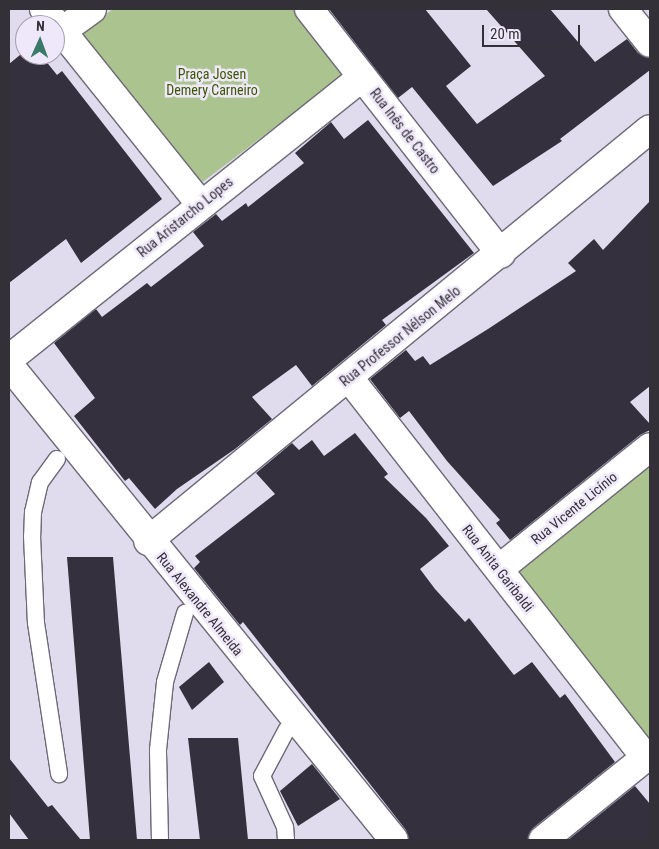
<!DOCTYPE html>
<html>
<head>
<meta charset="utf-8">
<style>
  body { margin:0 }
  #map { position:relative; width:659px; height:849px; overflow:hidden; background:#e0dbed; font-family:"Roboto Condensed",sans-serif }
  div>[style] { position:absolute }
  .green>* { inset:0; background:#abc38e }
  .building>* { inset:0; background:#34303d }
  .roads { filter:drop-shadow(1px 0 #6e6978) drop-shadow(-1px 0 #6e6978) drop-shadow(0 1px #6e6978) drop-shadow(0 -1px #6e6978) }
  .service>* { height:16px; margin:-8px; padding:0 8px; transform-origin:8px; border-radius:8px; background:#fff }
  .minor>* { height:28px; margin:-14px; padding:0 14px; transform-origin:14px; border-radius:14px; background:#fff }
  span { translate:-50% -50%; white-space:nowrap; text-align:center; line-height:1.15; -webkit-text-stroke:5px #eee8fa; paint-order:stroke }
  .park-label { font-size:14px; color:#3c5700 }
  .street-label { font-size:14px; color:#333137 }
  .frame { position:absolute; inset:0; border:10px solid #333137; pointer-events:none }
  .north { position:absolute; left:15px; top:15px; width:50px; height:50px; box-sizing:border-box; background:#eee8fa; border:1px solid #a39fac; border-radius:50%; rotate:2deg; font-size:14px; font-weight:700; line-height:20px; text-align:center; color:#333137 }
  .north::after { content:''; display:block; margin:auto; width:18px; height:22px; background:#3a7a68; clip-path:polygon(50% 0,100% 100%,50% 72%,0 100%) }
  .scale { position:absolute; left:482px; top:25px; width:98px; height:22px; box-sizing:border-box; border:2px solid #333137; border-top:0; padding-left:6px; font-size:15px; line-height:18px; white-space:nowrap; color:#333137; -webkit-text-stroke:4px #eee8fa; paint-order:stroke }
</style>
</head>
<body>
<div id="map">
  <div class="green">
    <i style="clip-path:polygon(113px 9px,295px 9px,345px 74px,200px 184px,78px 35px)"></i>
    <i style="clip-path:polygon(650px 462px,650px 741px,649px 742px,513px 570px)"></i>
  </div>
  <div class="building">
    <i style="clip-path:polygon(329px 9px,425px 9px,471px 66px,446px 86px,477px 124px,545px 76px,486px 9px,550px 9px,595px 62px,627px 39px,638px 53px,650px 58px,650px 70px,560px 139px,562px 141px,493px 186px,412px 87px,398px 98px)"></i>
    <i style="clip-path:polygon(20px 55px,41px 55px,57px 75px,62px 71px,162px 199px,81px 263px,66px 239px,9px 283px,9px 64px)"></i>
    <i style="clip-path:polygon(368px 120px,474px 253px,382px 320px,386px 325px,312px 386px,296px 365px,252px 397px,272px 419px,235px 449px,177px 489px,155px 509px,129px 478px,125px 481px,74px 416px,95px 398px,54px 343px,96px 309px,102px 317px,147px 283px,151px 287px,204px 246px,193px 232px,216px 214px,222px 221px,246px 203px,248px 207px,304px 163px,295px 153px,331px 122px,344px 139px)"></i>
    <i style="clip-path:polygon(650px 201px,650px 386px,630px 402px,650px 424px,650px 430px,640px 435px,510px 540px,496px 523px,500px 520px,447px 461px,409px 411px,400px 418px,370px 379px,406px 350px,415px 361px,423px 356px,430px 365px,488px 329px,576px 271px,568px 263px,594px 239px,603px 250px)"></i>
    <i style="clip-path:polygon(355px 433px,388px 474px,384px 477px,426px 518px,449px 546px,420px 569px,435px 589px,465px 622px,469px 618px,514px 675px,532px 662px,560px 698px,565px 694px,615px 762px,533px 828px,528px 840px,409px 840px,406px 830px,243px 622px,240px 625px,194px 568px,200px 562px,195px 556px,275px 494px,256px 473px,292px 443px,299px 450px,312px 440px,324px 456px)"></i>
    <i style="clip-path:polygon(67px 557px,113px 557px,137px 840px,90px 840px)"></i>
    <i style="clip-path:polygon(209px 662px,224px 682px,192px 710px,179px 687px)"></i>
    <i style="clip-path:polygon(188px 738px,238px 738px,248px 840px,200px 840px)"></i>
    <i style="clip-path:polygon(9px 758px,48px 807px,52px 805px,81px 840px,29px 840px,9px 813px)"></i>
    <i style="clip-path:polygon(312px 764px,340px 799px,298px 826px,280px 791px)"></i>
    <i style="clip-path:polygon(635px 786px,650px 804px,650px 840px,568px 840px)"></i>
  </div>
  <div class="roads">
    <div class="service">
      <i style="left:57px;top:459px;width:29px;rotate:126deg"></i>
      <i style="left:40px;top:482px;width:31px;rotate:103deg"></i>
      <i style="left:33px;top:512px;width:24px;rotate:92deg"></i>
      <i style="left:32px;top:536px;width:87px;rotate:87.4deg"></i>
      <i style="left:36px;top:623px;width:153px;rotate:81.3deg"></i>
      <i style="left:160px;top:840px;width:90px;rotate:-91.3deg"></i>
      <i style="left:158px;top:750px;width:68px;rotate:-84.1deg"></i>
      <i style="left:165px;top:682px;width:72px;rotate:-73.8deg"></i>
      <i style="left:286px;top:840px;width:13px;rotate:-94deg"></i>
      <i style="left:285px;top:827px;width:56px;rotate:-114.3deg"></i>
      <i style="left:262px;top:776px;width:53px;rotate:-62deg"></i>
    </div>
    <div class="minor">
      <i style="left:44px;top:9px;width:250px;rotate:51.3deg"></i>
      <i style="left:309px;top:9px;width:311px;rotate:51.9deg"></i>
      <i style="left:623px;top:9px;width:43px;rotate:51.5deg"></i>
      <i style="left:62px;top:31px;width:37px;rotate:-36deg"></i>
      <i style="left:9px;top:359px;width:452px;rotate:-38.6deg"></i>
      <i style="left:9px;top:365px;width:611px;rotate:50.97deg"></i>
      <i style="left:349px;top:378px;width:482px;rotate:52deg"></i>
      <i style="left:148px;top:541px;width:649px;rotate:-39.38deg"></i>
      <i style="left:499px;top:569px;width:194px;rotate:-38.9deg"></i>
      <i style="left:543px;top:840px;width:137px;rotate:-38.8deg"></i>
    </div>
  </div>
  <div class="park-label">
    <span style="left:212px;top:82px">Praça Josen<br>Demery Carneiro</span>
  </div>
  <div class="street-label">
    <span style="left:405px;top:131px;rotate:52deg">Rua Inês de Castro</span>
    <span style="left:185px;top:217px;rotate:-39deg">Rua Aristarcho Lopes</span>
    <span style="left:400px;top:336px;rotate:-39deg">Rua Professor Nélson Melo</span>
    <span style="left:574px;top:508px;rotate:-39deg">Rua Vicente Licínio</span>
    <span style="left:498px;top:568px;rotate:52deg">Rua Anita Garibaldi</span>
    <span style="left:200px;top:604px;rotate:51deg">Rua Alexandre Almeida</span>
  </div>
  <div class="frame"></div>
  <div class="north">N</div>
  <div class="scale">20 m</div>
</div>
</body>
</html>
